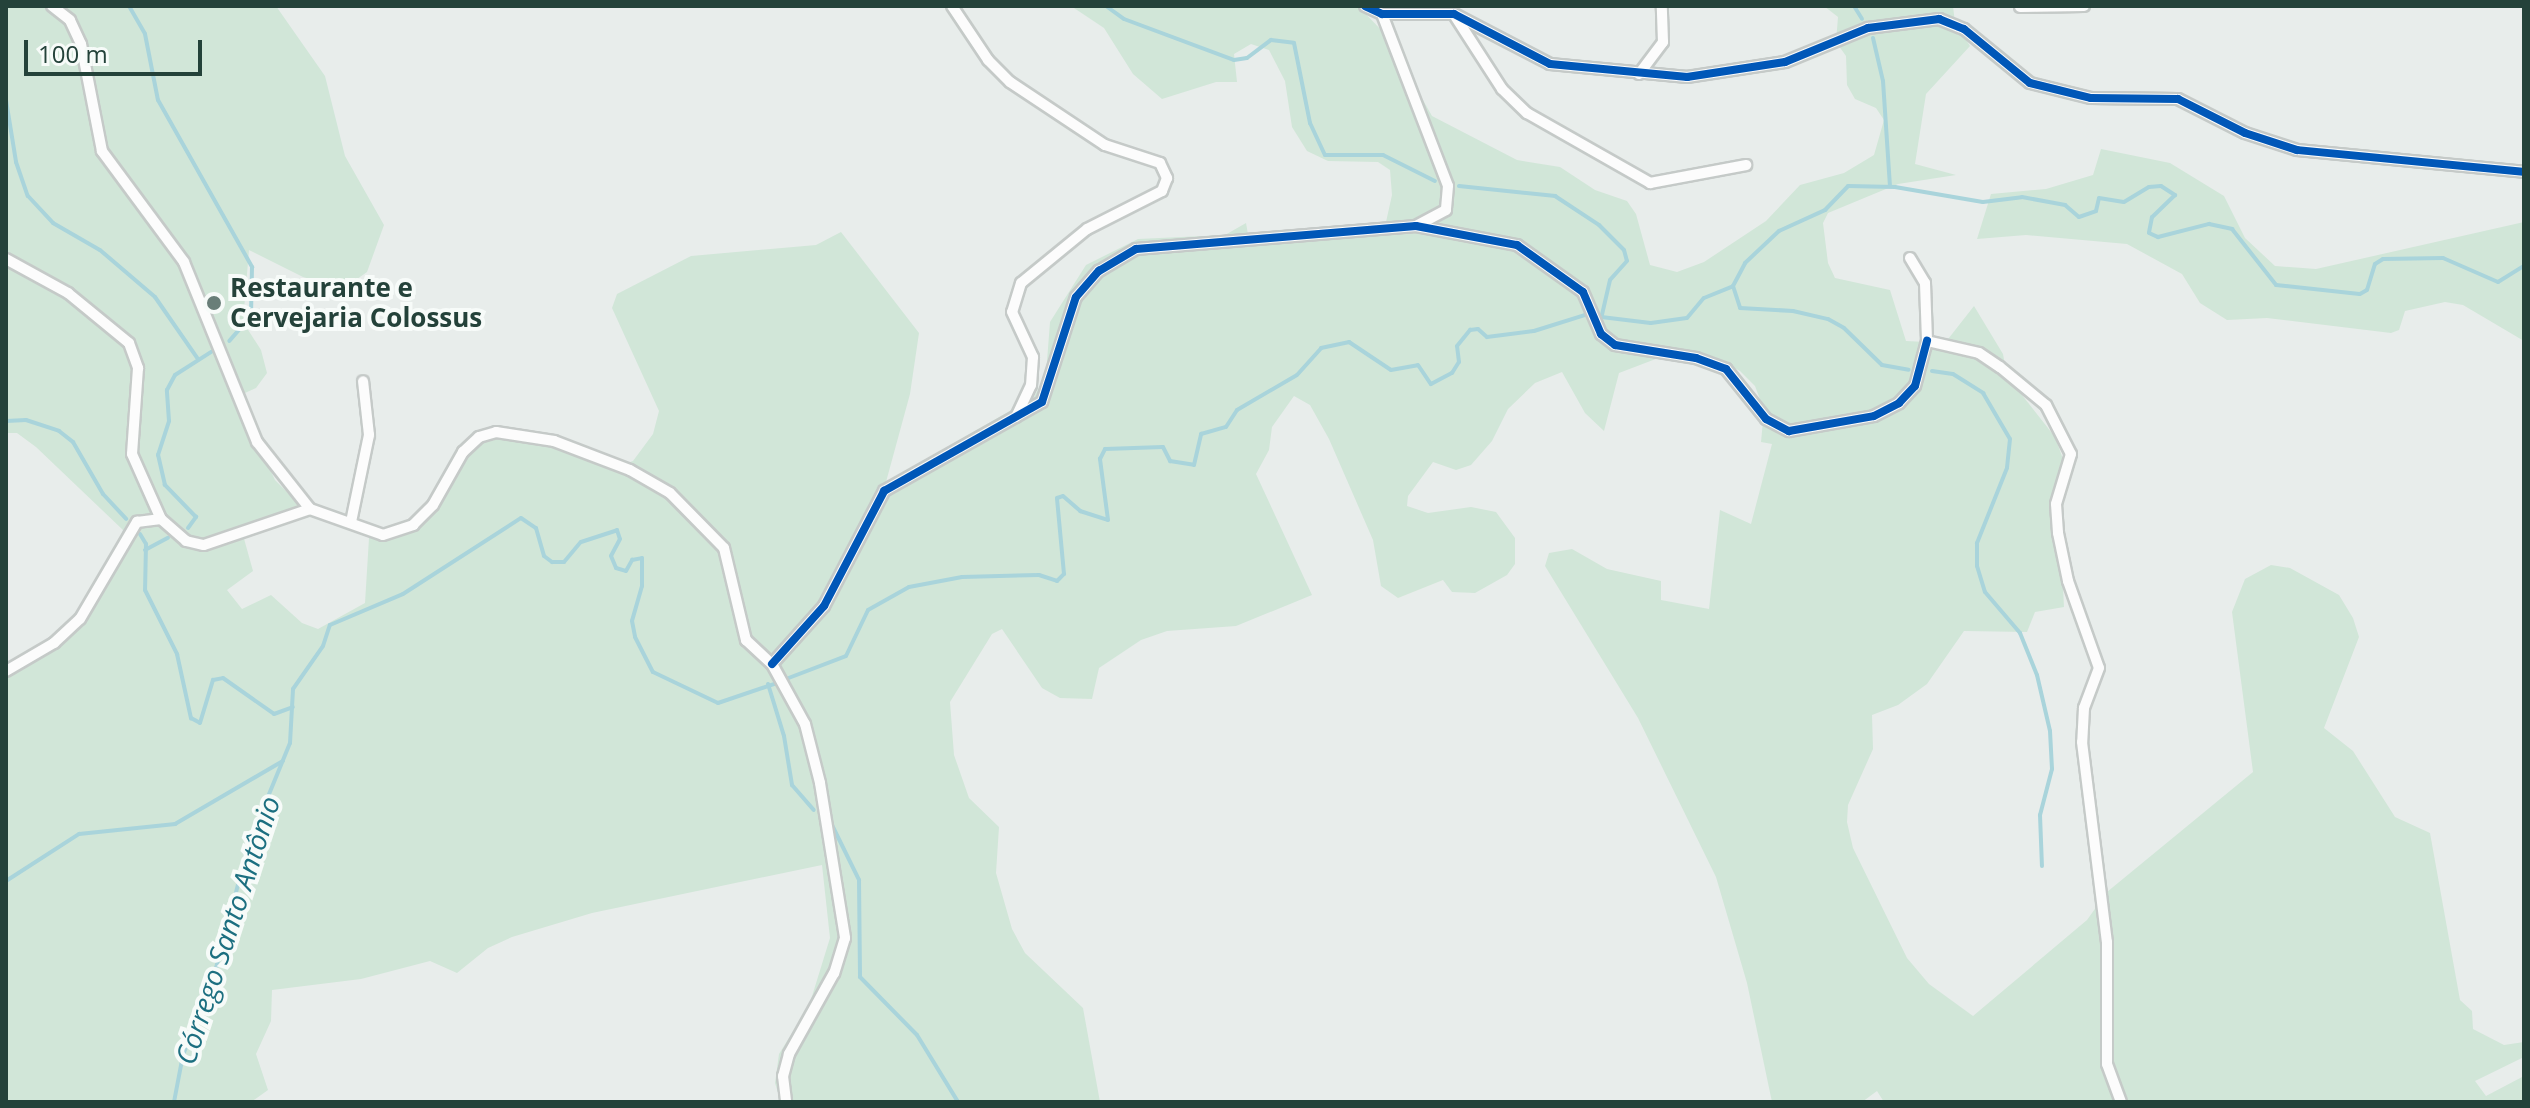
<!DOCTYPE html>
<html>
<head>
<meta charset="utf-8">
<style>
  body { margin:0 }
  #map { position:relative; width:2530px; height:1108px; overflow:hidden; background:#e8edeb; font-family:"Open Sans",sans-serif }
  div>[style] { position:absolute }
  .green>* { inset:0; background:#d1e6d8 }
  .stream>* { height:4px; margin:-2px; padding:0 2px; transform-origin:2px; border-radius:2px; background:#a9d4db }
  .roads { filter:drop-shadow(2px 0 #c5cac8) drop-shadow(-2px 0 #c5cac8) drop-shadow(0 2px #c5cac8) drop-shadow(0 -2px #c5cac8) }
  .street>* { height:10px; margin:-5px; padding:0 5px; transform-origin:5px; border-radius:5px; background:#fcfcfc }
  .cycleway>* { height:8px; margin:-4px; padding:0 4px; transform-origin:4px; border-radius:4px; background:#0057b8 }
  .dots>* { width:22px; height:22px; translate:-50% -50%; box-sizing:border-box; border:4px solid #f7fbf9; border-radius:50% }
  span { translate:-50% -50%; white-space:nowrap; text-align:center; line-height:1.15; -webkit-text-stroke:8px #f7fbf9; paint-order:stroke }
  .poi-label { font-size:26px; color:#24423a; font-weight:700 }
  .left { translate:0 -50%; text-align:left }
  .water-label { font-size:28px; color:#1c6f80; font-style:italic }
  .frame { position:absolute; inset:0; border:8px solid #24423a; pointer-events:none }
  .scale { position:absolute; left:24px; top:40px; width:178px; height:36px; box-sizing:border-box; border:4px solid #24423a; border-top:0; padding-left:10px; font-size:24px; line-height:28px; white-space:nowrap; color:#24423a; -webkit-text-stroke:6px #f7fbf9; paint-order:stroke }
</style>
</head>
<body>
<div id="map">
  <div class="green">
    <i style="clip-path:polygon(6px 6px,276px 6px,325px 76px,345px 156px,384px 225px,367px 272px,350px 284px,333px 286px,303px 277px,249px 250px,243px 322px,261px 350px,267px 373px,256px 388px,236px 397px,275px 480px,310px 515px,243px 535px,253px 571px,227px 590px,242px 609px,271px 595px,302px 623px,318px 629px,365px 603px,369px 538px,419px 519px,451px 468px,479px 443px,525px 434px,615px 467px,633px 461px,653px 434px,659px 411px,612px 308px,617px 294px,691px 256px,816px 245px,841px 232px,919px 333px,910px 394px,886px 482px,1034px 397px,1046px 374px,1050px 322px,1086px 265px,1138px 239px,1225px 235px,1246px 223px,1249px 240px,1377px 227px,1386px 222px,1392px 195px,1390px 170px,1378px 162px,1328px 161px,1307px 151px,1292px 127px,1285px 81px,1269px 50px,1251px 44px,1234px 54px,1237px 82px,1216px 82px,1162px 99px,1133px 74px,1104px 28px,1071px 6px,1360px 8px,1386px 35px,1432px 116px,1517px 160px,1560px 167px,1595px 190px,1627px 201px,1636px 214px,1650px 265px,1677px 272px,1704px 262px,1766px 221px,1800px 185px,1844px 173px,1874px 155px,1884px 120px,1876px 108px,1855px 99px,1847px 85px,1846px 56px,1836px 42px,1838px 17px,1824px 6px,1953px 6px,1955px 23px,1970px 46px,1926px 94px,1915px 164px,1956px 175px,1898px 184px,1828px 213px,1823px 223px,1828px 263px,1835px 278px,1890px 290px,1906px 341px,1945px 343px,1974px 306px,2003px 354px,2007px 376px,2055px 437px,2067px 470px,2059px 506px,2064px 607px,2035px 612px,2027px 632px,1964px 631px,1927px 684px,1898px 705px,1872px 715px,1873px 749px,1848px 805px,1847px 822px,1853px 848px,1907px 958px,1929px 984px,1973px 1016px,2087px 920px,2107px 892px,2253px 772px,2232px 612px,2245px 579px,2271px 565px,2290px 568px,2339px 595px,2353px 618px,2359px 637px,2324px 728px,2353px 751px,2395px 817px,2430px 833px,2460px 1000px,2472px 1011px,2473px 1029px,2504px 1045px,2524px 1042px,2524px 1057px,2475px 1081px,2486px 1096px,2524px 1076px,2524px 1102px,1884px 1102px,1877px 1091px,1862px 1102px,1772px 1102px,1747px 983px,1716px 877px,1638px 718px,1545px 566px,1549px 553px,1572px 549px,1607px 569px,1661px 581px,1661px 600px,1709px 609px,1720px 510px,1751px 524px,1772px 444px,1761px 442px,1764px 410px,1755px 386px,1740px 371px,1714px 357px,1674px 352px,1619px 373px,1604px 431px,1585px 413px,1562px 372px,1535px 383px,1508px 409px,1492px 441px,1471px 465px,1456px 470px,1433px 462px,1408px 496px,1407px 506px,1428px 513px,1471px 507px,1496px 512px,1515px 538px,1515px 564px,1507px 575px,1475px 593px,1452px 592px,1443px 580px,1398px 598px,1381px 586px,1373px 540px,1329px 439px,1310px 405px,1294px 396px,1272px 427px,1269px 450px,1256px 474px,1312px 595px,1236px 626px,1167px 631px,1141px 640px,1099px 668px,1092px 699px,1060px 698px,1042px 688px,1002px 629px,992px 634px,950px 702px,954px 755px,969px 798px,999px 827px,996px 873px,1012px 929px,1025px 953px,1083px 1008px,1100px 1102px,781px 1102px,775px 1083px,779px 1054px,809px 1006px,830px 938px,822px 865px,592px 913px,512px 937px,488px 948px,457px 973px,430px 961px,361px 979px,272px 990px,271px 1021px,256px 1054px,268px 1090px,251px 1102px,6px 1102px,6px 672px,41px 654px,78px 616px,106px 572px,123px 530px,36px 447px,17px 433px,6px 433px)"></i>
    <i style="clip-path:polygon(2101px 149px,2170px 163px,2224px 196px,2245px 238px,2275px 266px,2316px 269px,2524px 222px,2524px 341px,2463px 305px,2445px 302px,2405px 311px,2399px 330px,2391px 333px,2267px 318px,2227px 320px,2200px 303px,2182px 274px,2127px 244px,2026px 235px,1977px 239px,1991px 194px,2046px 189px,2093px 175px)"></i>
  </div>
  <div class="stream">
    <i style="left:129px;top:6px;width:32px;rotate:60deg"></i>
    <i style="left:145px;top:34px;width:67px;rotate:78.9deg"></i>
    <i style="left:158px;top:100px;width:192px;rotate:60.6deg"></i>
    <i style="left:252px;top:267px;width:49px;rotate:91.2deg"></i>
    <i style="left:251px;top:316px;width:33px;rotate:131deg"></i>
    <i style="left:1106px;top:6px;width:22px;rotate:36deg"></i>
    <i style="left:1124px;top:19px;width:117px;rotate:20.4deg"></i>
    <i style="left:1234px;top:60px;width:13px;rotate:-9deg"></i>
    <i style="left:1247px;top:58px;width:30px;rotate:-37deg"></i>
    <i style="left:1271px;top:40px;width:23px;rotate:7deg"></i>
    <i style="left:1294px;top:43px;width:82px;rotate:78.7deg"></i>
    <i style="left:1310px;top:123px;width:35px;rotate:65deg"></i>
    <i style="left:1325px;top:155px;width:58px"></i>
    <i style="left:1383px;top:155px;width:58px;rotate:26.6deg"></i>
    <i style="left:1854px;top:6px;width:15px;rotate:58deg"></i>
    <i style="left:1873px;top:38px;width:44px;rotate:76.9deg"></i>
    <i style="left:1883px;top:81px;width:105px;rotate:86.2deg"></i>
    <i style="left:6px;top:100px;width:63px;rotate:80.8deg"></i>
    <i style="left:16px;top:162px;width:36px;rotate:71deg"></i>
    <i style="left:28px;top:196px;width:37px;rotate:47deg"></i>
    <i style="left:53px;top:223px;width:54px;rotate:29.9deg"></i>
    <i style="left:100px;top:250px;width:72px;rotate:40.5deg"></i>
    <i style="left:155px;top:297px;width:75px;rotate:55.3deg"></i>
    <i style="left:1459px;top:186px;width:97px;rotate:5.9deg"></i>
    <i style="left:1555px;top:196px;width:53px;rotate:33.4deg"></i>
    <i style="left:1599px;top:225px;width:35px;rotate:45deg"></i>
    <i style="left:1624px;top:250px;width:11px;rotate:75deg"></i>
    <i style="left:1627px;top:261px;width:25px;rotate:132deg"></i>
    <i style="left:1610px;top:280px;width:36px;rotate:103deg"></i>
    <i style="left:1733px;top:286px;width:23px;rotate:72deg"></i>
    <i style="left:1740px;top:308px;width:53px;rotate:3.2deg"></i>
    <i style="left:1793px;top:311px;width:36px;rotate:13deg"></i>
    <i style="left:1828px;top:319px;width:18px;rotate:29deg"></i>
    <i style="left:1844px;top:328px;width:53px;rotate:44.2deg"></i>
    <i style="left:1882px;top:365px;width:27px;rotate:10deg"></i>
    <i style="left:1932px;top:371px;width:21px;rotate:8deg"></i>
    <i style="left:1953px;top:374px;width:36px;rotate:32deg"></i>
    <i style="left:1983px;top:393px;width:53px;rotate:59.6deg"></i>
    <i style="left:2010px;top:439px;width:29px;rotate:96deg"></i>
    <i style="left:2007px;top:468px;width:81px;rotate:111.8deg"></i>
    <i style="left:1977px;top:543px;width:23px;rotate:90deg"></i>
    <i style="left:1977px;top:566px;width:27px;rotate:73deg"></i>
    <i style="left:1985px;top:592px;width:54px;rotate:49.5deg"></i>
    <i style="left:2020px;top:633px;width:45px;rotate:68deg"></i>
    <i style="left:2037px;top:675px;width:57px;rotate:76.9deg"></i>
    <i style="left:2050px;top:731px;width:38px;rotate:87deg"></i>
    <i style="left:2052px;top:769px;width:48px;rotate:104.6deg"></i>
    <i style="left:2040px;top:815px;width:51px;rotate:87.8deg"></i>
    <i style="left:6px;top:421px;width:20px;rotate:-3deg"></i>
    <i style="left:26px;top:420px;width:35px;rotate:18deg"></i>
    <i style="left:59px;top:431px;width:18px;rotate:38deg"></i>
    <i style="left:73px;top:442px;width:60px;rotate:60deg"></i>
    <i style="left:103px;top:494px;width:34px;rotate:47deg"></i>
    <i style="left:188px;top:528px;width:14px;rotate:-54deg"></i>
    <i style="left:196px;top:517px;width:45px;rotate:-134.1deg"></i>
    <i style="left:165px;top:485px;width:31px;rotate:-103deg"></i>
    <i style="left:158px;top:455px;width:36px;rotate:-72deg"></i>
    <i style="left:169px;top:421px;width:31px;rotate:-94deg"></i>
    <i style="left:167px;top:390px;width:17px;rotate:-62deg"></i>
    <i style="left:175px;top:375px;width:43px;rotate:-32.6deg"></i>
    <i style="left:140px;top:534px;width:12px;rotate:59deg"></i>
    <i style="left:146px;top:544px;width:46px;rotate:91.2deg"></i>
    <i style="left:145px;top:590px;width:72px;rotate:63.4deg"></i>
    <i style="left:177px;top:654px;width:66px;rotate:77.7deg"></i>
    <i style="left:191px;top:718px;width:10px;rotate:29deg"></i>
    <i style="left:200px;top:723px;width:45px;rotate:-73.2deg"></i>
    <i style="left:213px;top:680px;width:10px;rotate:-11deg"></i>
    <i style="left:223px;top:678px;width:62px;rotate:35.2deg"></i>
    <i style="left:274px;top:714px;width:20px;rotate:-20deg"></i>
    <i style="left:145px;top:550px;width:26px;rotate:-28deg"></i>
    <i style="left:786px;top:679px;width:64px;rotate:-21deg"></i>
    <i style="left:846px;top:656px;width:51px;rotate:-64.4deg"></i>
    <i style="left:868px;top:610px;width:47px;rotate:-29.3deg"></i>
    <i style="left:909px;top:587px;width:54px;rotate:-10.7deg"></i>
    <i style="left:962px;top:577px;width:77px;rotate:-1.5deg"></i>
    <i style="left:1039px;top:575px;width:19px;rotate:18deg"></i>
    <i style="left:1057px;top:581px;width:10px;rotate:-45deg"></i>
    <i style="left:1064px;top:574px;width:76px;rotate:-95.3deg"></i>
    <i style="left:1057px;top:498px;width:6px;rotate:-18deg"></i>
    <i style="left:1063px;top:496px;width:23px;rotate:41deg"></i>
    <i style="left:1080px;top:511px;width:29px;rotate:18deg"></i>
    <i style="left:1108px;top:520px;width:62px;rotate:-97.5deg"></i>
    <i style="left:1100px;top:459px;width:11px;rotate:-63deg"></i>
    <i style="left:1105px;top:449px;width:58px;rotate:-2deg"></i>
    <i style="left:1163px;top:447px;width:16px;rotate:63deg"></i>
    <i style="left:1170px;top:461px;width:24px;rotate:9deg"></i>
    <i style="left:1194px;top:465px;width:32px;rotate:-77deg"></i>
    <i style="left:1201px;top:434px;width:26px;rotate:-16deg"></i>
    <i style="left:1226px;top:427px;width:20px;rotate:-57deg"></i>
    <i style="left:1237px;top:410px;width:69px;rotate:-30.3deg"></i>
    <i style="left:1297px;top:375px;width:36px;rotate:-48deg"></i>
    <i style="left:1321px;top:348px;width:29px;rotate:-12deg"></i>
    <i style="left:1349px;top:342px;width:50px;rotate:33.7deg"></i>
    <i style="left:1391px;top:370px;width:27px;rotate:-10deg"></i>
    <i style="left:1418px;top:365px;width:23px;rotate:56deg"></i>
    <i style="left:1431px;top:384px;width:24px;rotate:-28deg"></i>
    <i style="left:1452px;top:373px;width:13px;rotate:-58deg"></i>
    <i style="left:1459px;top:362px;width:16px;rotate:-97deg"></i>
    <i style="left:1457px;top:346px;width:21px;rotate:-51deg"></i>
    <i style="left:1470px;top:330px;width:8px;rotate:-7deg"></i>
    <i style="left:1478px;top:329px;width:12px;rotate:42deg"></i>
    <i style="left:1487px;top:337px;width:47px;rotate:-7.3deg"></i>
    <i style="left:1534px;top:331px;width:53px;rotate:-17.4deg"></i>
    <i style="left:1585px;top:315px;width:66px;rotate:6.9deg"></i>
    <i style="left:1651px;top:323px;width:36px;rotate:-8deg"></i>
    <i style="left:1687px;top:318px;width:26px;rotate:-50deg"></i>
    <i style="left:1704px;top:298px;width:31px;rotate:-22deg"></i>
    <i style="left:1733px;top:286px;width:26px;rotate:-62deg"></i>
    <i style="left:1745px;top:263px;width:47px;rotate:-43.3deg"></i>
    <i style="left:1779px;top:231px;width:51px;rotate:-24.5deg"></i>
    <i style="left:1825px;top:210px;width:33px;rotate:-46deg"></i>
    <i style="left:1848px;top:186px;width:47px;rotate:1.2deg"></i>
    <i style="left:1895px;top:187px;width:89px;rotate:9.7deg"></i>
    <i style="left:1983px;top:202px;width:39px;rotate:-7deg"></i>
    <i style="left:2022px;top:197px;width:44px;rotate:10.5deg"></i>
    <i style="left:2065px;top:205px;width:18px;rotate:41deg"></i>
    <i style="left:2079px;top:217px;width:18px;rotate:-19deg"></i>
    <i style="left:2096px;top:211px;width:13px;rotate:-77deg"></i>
    <i style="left:2099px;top:198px;width:25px;rotate:9deg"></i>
    <i style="left:2124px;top:202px;width:29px;rotate:-31deg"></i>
    <i style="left:2149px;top:187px;width:12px;rotate:-5deg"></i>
    <i style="left:2161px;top:186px;width:17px;rotate:33deg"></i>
    <i style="left:2175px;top:195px;width:32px;rotate:136deg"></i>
    <i style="left:2152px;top:217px;width:16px;rotate:101deg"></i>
    <i style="left:2149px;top:233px;width:10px;rotate:24deg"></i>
    <i style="left:2158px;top:237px;width:53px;rotate:-14.3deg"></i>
    <i style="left:2209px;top:224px;width:24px;rotate:12deg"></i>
    <i style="left:2232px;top:229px;width:71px;rotate:51.8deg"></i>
    <i style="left:2276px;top:285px;width:84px;rotate:6.1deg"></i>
    <i style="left:2360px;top:294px;width:8px;rotate:-30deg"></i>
    <i style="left:2367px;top:290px;width:27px;rotate:-73deg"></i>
    <i style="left:2375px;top:264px;width:9px;rotate:-32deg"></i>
    <i style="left:2383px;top:259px;width:60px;rotate:-1deg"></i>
    <i style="left:2443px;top:258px;width:60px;rotate:23.6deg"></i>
    <i style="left:2498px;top:282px;width:31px;rotate:-32deg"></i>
    <i style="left:768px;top:684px;width:54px;rotate:72.9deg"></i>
    <i style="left:784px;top:736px;width:50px;rotate:80.7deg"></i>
    <i style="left:792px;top:785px;width:33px;rotate:49deg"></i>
    <i style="left:830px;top:821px;width:66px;rotate:63.8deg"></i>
    <i style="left:859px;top:880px;width:97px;rotate:89.4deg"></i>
    <i style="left:860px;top:977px;width:81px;rotate:45.5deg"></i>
    <i style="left:917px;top:1035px;width:79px;rotate:58.5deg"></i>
    <i style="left:6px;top:881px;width:87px;rotate:-32.8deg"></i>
    <i style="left:79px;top:834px;width:97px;rotate:-5.9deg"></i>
    <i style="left:175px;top:824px;width:125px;rotate:-30.3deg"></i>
    <i style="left:174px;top:1102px;width:48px;rotate:-79.2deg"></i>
    <i style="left:183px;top:1055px;width:93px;rotate:-69.2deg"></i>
    <i style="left:216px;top:968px;width:129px;rotate:-75.2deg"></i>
    <i style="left:249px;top:843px;width:108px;rotate:-67.7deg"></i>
    <i style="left:290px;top:743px;width:54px;rotate:-86.8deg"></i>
    <i style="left:293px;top:689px;width:52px;rotate:-55.1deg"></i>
    <i style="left:323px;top:646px;width:22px;rotate:-72deg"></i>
    <i style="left:330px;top:625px;width:79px;rotate:-23deg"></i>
    <i style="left:403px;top:594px;width:140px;rotate:-32.8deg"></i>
    <i style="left:521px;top:518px;width:18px;rotate:34deg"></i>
    <i style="left:536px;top:528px;width:29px;rotate:74deg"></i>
    <i style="left:544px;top:556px;width:10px;rotate:37deg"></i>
    <i style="left:552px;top:562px;width:12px"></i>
    <i style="left:564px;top:562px;width:26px;rotate:-50deg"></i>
    <i style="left:581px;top:542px;width:38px;rotate:-18deg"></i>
    <i style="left:617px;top:530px;width:9px;rotate:72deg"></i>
    <i style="left:620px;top:539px;width:19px;rotate:118deg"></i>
    <i style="left:611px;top:556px;width:13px;rotate:67deg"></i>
    <i style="left:616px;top:568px;width:10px;rotate:17deg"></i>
    <i style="left:626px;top:571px;width:13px;rotate:-61deg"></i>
    <i style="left:632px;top:560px;width:10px;rotate:-11deg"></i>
    <i style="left:642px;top:558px;width:28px;rotate:90deg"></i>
    <i style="left:642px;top:586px;width:36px;rotate:106deg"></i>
    <i style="left:632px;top:621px;width:16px;rotate:79deg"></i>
    <i style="left:635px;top:637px;width:39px;rotate:63deg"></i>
    <i style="left:653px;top:672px;width:72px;rotate:25.5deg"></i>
    <i style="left:718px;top:703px;width:62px;rotate:-18.7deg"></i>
  </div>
  <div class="roads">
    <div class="street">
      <i style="left:952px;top:6px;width:65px;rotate:56.3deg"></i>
      <i style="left:988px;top:60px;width:31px;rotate:45deg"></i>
      <i style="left:1010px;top:82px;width:114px;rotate:33.6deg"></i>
      <i style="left:1105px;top:145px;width:58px;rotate:18.1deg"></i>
      <i style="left:1160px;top:163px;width:17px;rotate:65deg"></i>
      <i style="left:1167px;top:178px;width:14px;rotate:111deg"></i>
      <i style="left:1162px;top:191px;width:84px;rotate:153.1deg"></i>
      <i style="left:1087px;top:229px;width:85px;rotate:140.7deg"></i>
      <i style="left:1021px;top:283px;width:30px;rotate:107deg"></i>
      <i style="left:1012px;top:312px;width:50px;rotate:65deg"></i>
      <i style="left:1033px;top:357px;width:28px;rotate:94deg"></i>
      <i style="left:1031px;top:385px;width:35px;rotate:115deg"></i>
      <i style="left:1365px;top:6px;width:19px;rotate:25deg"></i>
      <i style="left:1382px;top:14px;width:72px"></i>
      <i style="left:1454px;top:14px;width:108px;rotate:27.5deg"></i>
      <i style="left:1550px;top:64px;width:138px;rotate:5.4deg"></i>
      <i style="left:1687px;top:77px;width:99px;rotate:-8.7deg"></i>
      <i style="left:1785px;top:62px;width:90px;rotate:-22.3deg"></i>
      <i style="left:1868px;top:28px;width:72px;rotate:-7.2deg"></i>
      <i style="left:1939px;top:19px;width:27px;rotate:22deg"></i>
      <i style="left:1964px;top:29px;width:85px;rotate:39.3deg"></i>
      <i style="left:2030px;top:83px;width:63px;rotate:13.8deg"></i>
      <i style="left:2091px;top:98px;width:87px;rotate:0.7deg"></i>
      <i style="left:2178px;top:99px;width:75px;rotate:26.9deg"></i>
      <i style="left:2245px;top:133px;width:55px;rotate:18.1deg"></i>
      <i style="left:2297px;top:150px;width:228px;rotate:5.5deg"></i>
      <i style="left:2020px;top:7px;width:64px;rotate:-0.9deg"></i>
      <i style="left:1382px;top:14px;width:184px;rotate:69deg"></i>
      <i style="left:1448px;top:186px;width:24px;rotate:95deg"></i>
      <i style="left:1446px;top:210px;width:34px;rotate:152deg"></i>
      <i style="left:1455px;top:16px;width:87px;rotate:57.2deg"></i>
      <i style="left:1502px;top:89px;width:35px;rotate:44deg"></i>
      <i style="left:1527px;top:113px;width:142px;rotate:29.6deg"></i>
      <i style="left:1650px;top:183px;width:98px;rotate:-10.6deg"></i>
      <i style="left:1639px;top:74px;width:40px;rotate:-53deg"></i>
      <i style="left:1663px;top:42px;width:36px;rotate:-92deg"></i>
      <i style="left:1910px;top:258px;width:29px;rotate:59deg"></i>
      <i style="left:1925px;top:283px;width:58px;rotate:88deg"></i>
      <i style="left:1927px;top:341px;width:53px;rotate:13deg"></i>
      <i style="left:1979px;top:353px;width:25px;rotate:34deg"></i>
      <i style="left:2000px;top:367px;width:60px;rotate:39.6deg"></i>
      <i style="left:2046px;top:405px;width:55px;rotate:63deg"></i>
      <i style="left:2071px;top:454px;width:52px;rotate:106.7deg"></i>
      <i style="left:2056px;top:504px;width:29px;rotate:86deg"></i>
      <i style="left:2058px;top:533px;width:49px;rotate:78.2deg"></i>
      <i style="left:2068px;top:581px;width:92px;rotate:70.4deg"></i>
      <i style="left:2099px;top:668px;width:43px;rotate:110.6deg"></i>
      <i style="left:2084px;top:708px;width:34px;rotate:93deg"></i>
      <i style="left:2082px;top:742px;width:202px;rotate:82.9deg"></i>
      <i style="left:2107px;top:942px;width:122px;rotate:90deg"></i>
      <i style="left:2107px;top:1064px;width:40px;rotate:69.8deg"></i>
      <i style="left:6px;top:259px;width:71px;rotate:28.7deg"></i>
      <i style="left:68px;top:293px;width:79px;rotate:39.3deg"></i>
      <i style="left:129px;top:343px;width:27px;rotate:70deg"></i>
      <i style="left:138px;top:368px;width:86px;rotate:94deg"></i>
      <i style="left:132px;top:454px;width:71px;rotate:66deg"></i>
      <i style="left:310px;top:509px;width:77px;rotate:19.6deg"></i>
      <i style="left:383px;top:535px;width:32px;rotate:-18deg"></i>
      <i style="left:413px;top:525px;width:28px;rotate:-45deg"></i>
      <i style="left:433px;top:505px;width:61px;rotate:-60.5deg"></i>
      <i style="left:463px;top:452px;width:22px;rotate:-43deg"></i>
      <i style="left:479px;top:437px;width:18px;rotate:-16deg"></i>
      <i style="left:496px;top:432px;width:59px;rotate:8.8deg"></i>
      <i style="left:554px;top:441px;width:81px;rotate:20.9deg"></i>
      <i style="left:630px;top:470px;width:46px;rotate:29.9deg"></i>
      <i style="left:670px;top:493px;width:77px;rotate:45.5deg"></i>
      <i style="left:724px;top:548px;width:95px;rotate:76.6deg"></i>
      <i style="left:746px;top:640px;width:35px;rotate:43deg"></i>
      <i style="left:772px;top:664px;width:68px;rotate:61.2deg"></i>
      <i style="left:805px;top:724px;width:61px;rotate:75.7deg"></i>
      <i style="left:820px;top:783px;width:157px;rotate:80.8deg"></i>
      <i style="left:845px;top:938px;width:37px;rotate:107deg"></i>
      <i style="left:834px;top:973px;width:93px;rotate:119.1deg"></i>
      <i style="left:789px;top:1054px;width:23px;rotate:105deg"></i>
      <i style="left:783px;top:1076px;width:26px;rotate:83deg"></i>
      <i style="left:351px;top:522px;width:89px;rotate:-78.3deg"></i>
      <i style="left:369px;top:435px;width:54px;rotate:-96.3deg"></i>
      <i style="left:772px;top:664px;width:78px;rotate:-48.1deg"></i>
      <i style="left:824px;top:606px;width:130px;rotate:-62.4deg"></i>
      <i style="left:884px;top:491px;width:181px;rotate:-29.4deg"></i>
      <i style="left:1042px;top:402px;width:110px;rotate:-72.1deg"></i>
      <i style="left:1076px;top:297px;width:35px;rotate:-49deg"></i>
      <i style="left:1099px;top:271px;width:43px;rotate:-30.7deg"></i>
      <i style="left:1136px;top:249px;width:281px;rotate:-4.7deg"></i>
      <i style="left:1416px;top:226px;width:103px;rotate:10.7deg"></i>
      <i style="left:1517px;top:245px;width:81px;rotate:35.5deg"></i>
      <i style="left:1583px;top:292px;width:46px;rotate:66.8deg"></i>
      <i style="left:1601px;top:334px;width:18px;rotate:38deg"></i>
      <i style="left:1615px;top:345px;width:82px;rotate:9.1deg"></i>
      <i style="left:1696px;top:358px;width:32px;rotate:20deg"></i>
      <i style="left:1726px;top:369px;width:64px;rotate:51.3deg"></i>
      <i style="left:1766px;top:419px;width:26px;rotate:28deg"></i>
      <i style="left:1789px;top:431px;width:86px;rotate:-10deg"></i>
      <i style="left:1874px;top:416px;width:28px;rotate:-27deg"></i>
      <i style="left:1899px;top:403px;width:23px;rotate:-47deg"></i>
      <i style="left:1915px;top:386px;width:47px;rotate:-75.1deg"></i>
      <i style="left:6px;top:671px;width:56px;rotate:-30.3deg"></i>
      <i style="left:54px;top:643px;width:35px;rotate:-43deg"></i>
      <i style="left:80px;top:619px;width:113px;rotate:-59.6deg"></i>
      <i style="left:137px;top:522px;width:24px;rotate:-7deg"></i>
      <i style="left:161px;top:519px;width:33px;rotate:41deg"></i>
      <i style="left:186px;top:541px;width:18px;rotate:13deg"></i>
      <i style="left:204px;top:545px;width:112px;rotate:-18.8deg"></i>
      <i style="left:310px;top:509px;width:85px;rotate:-128.3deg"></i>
      <i style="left:257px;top:442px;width:194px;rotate:-112.1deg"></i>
      <i style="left:184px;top:262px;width:138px;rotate:-126.5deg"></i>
      <i style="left:102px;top:151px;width:109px;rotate:-101.1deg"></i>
      <i style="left:81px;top:44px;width:26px;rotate:-115deg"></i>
      <i style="left:70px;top:20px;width:23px;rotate:-142deg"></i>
    </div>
  </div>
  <div class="cycleway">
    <i style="left:1365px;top:6px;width:19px;rotate:25deg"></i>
    <i style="left:1382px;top:14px;width:72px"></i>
    <i style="left:1454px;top:14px;width:108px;rotate:27.5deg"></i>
    <i style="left:1550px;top:64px;width:138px;rotate:5.4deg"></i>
    <i style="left:1687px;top:77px;width:99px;rotate:-8.7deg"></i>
    <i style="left:1785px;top:62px;width:90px;rotate:-22.3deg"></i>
    <i style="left:1868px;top:28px;width:72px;rotate:-7.2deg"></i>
    <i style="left:1939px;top:19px;width:27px;rotate:22deg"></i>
    <i style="left:1964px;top:29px;width:85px;rotate:39.3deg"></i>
    <i style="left:2030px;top:83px;width:63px;rotate:13.8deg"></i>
    <i style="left:2091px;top:98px;width:87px;rotate:0.7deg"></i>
    <i style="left:2178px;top:99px;width:75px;rotate:26.9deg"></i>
    <i style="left:2245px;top:133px;width:55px;rotate:18.1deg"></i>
    <i style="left:2297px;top:150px;width:228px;rotate:5.5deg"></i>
    <i style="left:772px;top:664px;width:78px;rotate:-48.1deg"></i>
    <i style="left:824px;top:606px;width:130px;rotate:-62.4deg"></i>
    <i style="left:884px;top:491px;width:181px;rotate:-29.4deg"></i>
    <i style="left:1042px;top:402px;width:110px;rotate:-72.1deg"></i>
    <i style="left:1076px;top:297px;width:35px;rotate:-49deg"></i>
    <i style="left:1099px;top:271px;width:43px;rotate:-30.7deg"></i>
    <i style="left:1136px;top:249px;width:281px;rotate:-4.7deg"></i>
    <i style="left:1416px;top:226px;width:103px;rotate:10.7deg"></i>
    <i style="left:1517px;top:245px;width:81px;rotate:35.5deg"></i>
    <i style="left:1583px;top:292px;width:46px;rotate:66.8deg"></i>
    <i style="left:1601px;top:334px;width:18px;rotate:38deg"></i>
    <i style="left:1615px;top:345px;width:82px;rotate:9.1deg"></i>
    <i style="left:1696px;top:358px;width:32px;rotate:20deg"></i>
    <i style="left:1726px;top:369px;width:64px;rotate:51.3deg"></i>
    <i style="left:1766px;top:419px;width:26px;rotate:28deg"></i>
    <i style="left:1789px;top:431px;width:86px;rotate:-10deg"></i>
    <i style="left:1874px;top:416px;width:28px;rotate:-27deg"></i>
    <i style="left:1899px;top:403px;width:23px;rotate:-47deg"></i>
    <i style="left:1915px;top:386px;width:47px;rotate:-75.1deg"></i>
  </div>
  <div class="dots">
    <i style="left:214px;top:303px;background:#697e78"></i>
  </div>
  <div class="poi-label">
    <span class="left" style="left:230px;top:303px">Restaurante e<br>Cervejaria Colossus</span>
  </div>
  <div class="water-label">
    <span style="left:227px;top:930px;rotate:-72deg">Córrego Santo Antônio</span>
  </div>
  <div class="frame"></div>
  <div class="scale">100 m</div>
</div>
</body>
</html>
